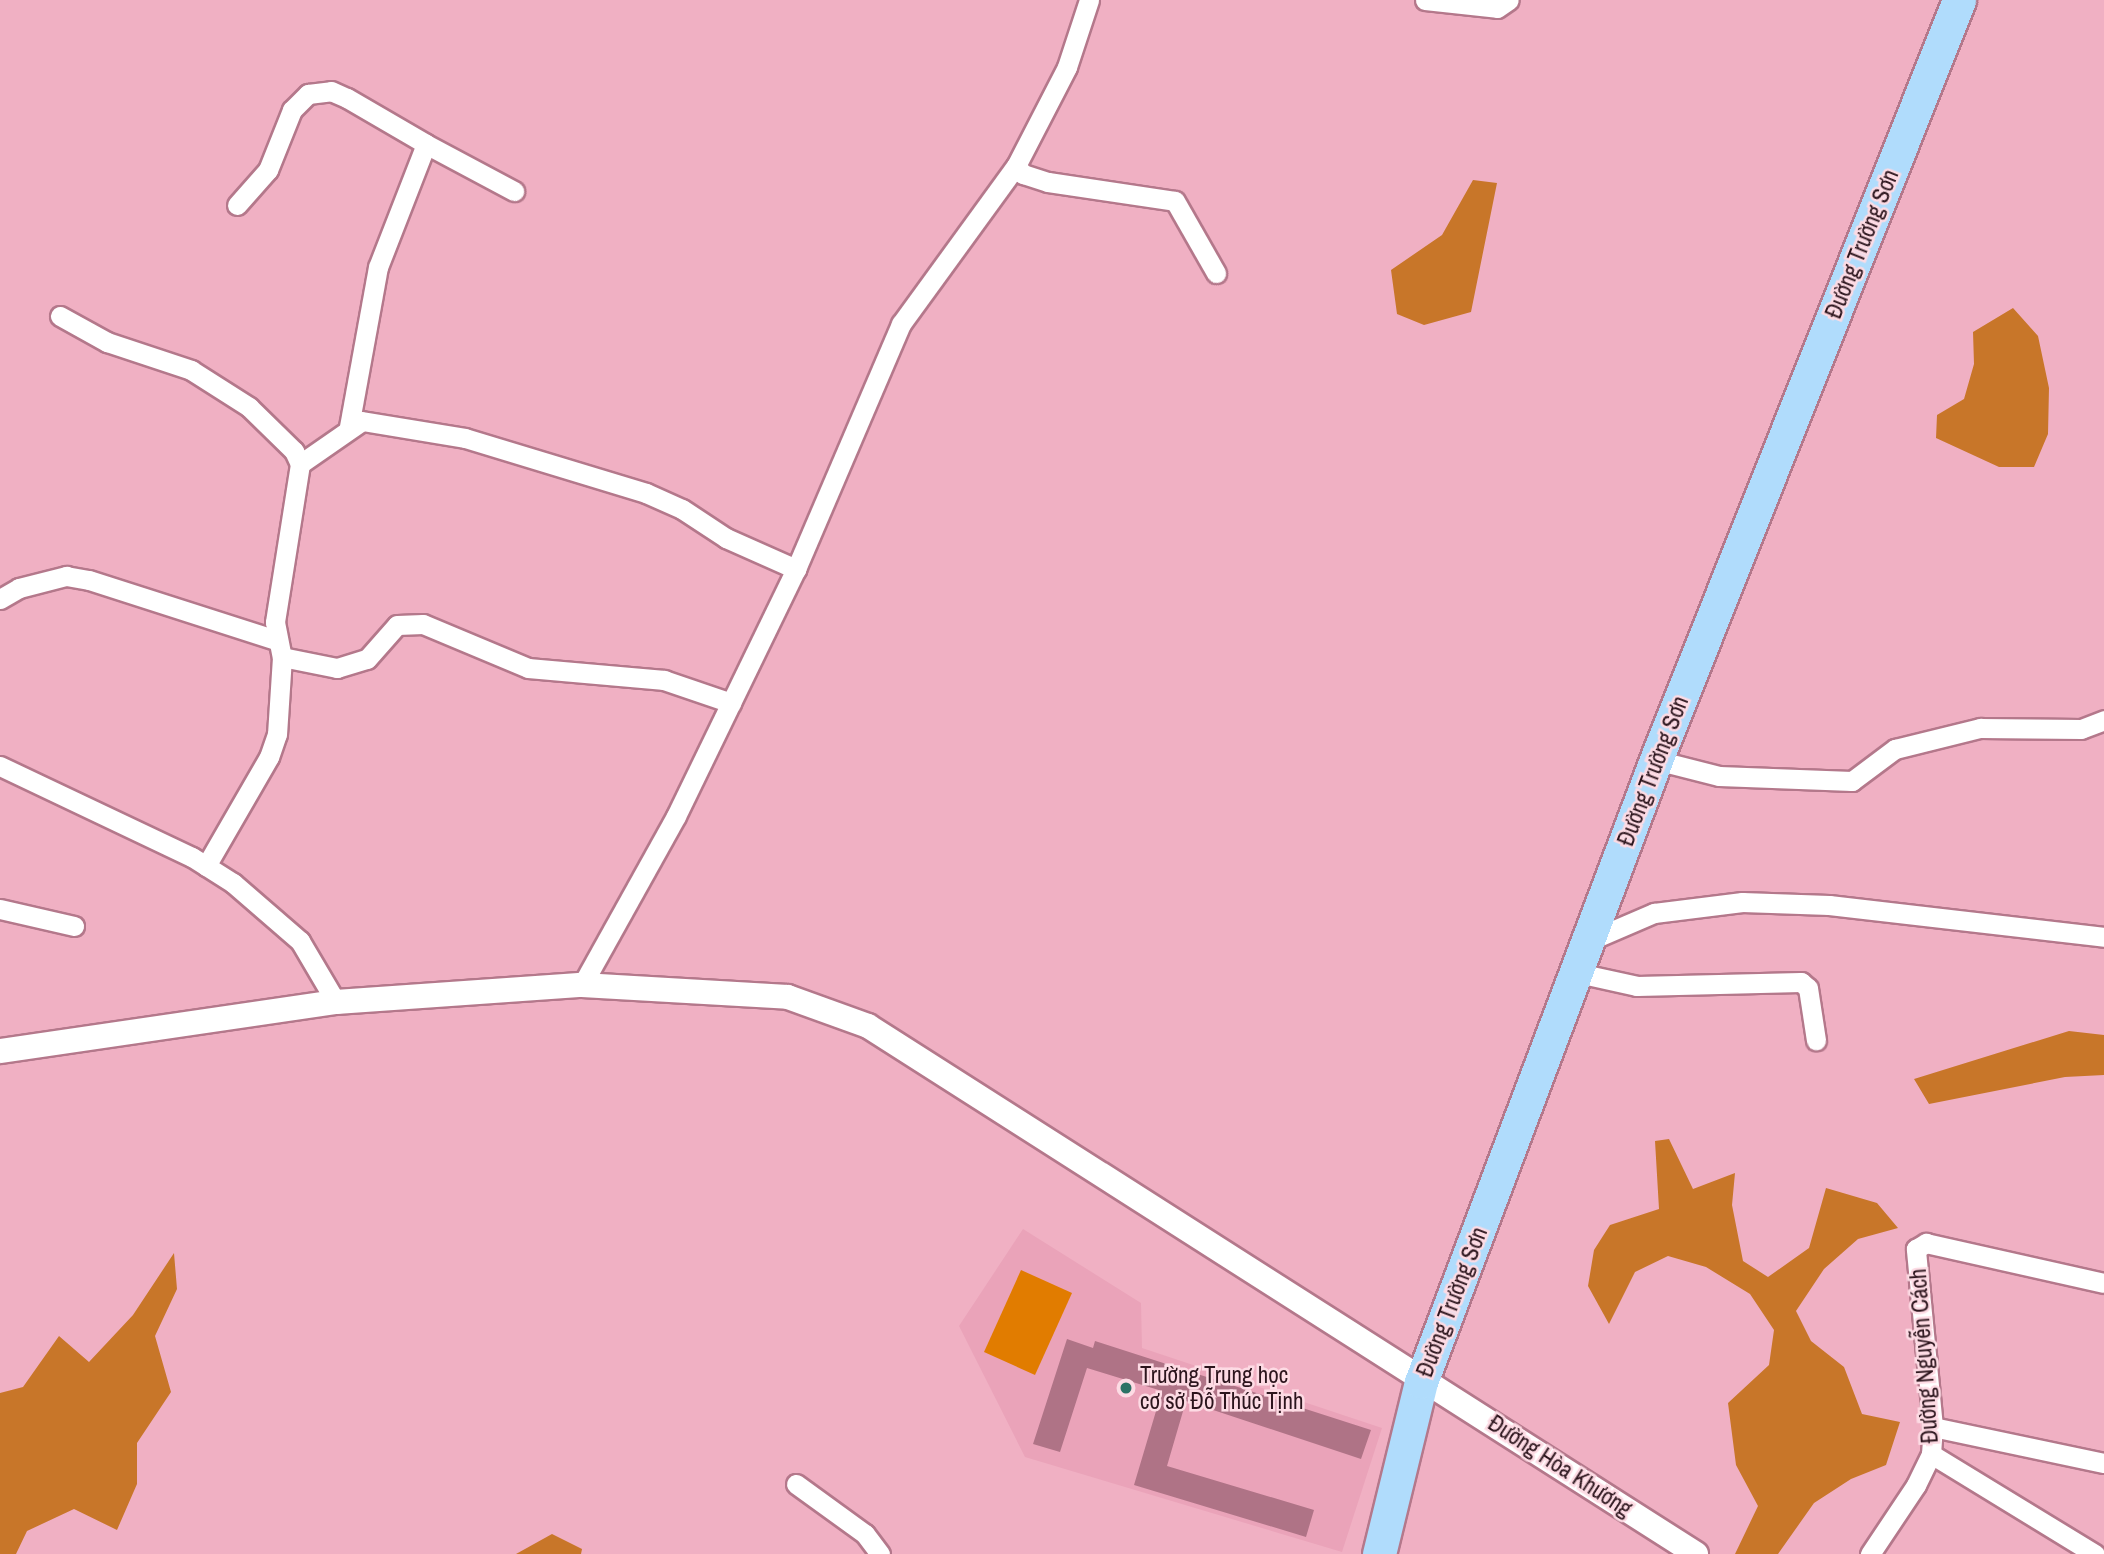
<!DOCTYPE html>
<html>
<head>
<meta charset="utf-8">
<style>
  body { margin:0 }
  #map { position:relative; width:2104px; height:1554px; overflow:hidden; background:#f0b0c3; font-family:"Archivo Narrow",sans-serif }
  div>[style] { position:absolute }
  .built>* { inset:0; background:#eaa3b9 }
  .green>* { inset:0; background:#e17c00 }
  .forest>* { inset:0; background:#c87629 }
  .building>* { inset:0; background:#af7386 }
  .roads { filter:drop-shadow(2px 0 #b4788b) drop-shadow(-2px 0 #b4788b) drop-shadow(0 2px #b4788b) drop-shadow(0 -2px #b4788b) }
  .minor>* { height:19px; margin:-9.5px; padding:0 9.5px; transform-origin:9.5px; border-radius:9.5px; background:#fff }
  .tertiary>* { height:24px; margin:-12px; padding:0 12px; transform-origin:12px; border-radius:12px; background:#fff }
  .trunk>* { height:33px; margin:-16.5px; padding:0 16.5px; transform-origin:16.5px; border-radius:16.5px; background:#b0dcfc }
  .dots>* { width:19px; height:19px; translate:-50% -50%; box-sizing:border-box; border:4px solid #fddbe4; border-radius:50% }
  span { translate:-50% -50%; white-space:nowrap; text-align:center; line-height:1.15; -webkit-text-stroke:5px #fddbe4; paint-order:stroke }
  .street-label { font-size:23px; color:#2c151d }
  .poi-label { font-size:23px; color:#2c151d }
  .left { translate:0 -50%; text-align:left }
</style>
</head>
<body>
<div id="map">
  <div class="built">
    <i style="clip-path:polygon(1023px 1229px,1141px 1303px,1142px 1348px,1382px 1428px,1342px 1552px,1025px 1457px,959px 1326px)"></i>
  </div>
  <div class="green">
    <i style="clip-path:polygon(1021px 1270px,1072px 1293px,1035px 1375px,984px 1352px)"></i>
  </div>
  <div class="forest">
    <i style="clip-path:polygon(1473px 180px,1497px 183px,1471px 312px,1424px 325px,1397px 314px,1391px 270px,1442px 235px)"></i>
    <i style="clip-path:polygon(2013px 308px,2038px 336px,2049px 388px,2048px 434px,2034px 467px,1999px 467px,1936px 438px,1937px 415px,1964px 399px,1974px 364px,1973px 332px)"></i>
    <i style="clip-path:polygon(2069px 1031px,2104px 1035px,2104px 1075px,2065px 1077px,1929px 1104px,1914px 1079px)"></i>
    <i style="clip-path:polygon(1669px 1139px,1693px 1189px,1735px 1173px,1732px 1205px,1743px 1261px,1768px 1277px,1809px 1248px,1826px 1188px,1877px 1203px,1898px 1228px,1858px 1239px,1824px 1269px,1796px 1311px,1811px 1341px,1844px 1367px,1862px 1414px,1900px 1422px,1886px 1465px,1851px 1479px,1814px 1503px,1778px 1554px,1735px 1554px,1758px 1506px,1736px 1465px,1728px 1403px,1769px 1365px,1774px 1330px,1750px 1294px,1706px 1267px,1668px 1256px,1635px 1272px,1609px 1324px,1588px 1286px,1594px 1250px,1610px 1225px,1659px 1209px,1655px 1141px)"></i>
    <i style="clip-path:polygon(174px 1253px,177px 1289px,155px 1336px,171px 1392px,137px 1443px,137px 1484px,117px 1530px,74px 1509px,27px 1531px,16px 1554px,0 1554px,0 1393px,23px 1387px,59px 1336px,89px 1362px,133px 1315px)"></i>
    <i style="clip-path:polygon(552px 1534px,582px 1549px,581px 1554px,516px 1554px)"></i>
  </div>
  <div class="building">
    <i style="clip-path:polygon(1067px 1339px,1093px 1348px,1095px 1341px,1371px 1430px,1361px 1459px,1186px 1401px,1167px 1466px,1314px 1510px,1306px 1537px,1134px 1485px,1162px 1391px,1087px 1368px,1060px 1452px,1033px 1444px)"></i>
  </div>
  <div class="roads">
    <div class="minor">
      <i style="left:1425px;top:0;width:72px;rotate:6.3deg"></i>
      <i style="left:1497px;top:8px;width:14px;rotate:-34deg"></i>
      <i style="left:426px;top:144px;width:100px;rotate:28.1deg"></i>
      <i style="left:1016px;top:166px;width:11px;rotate:49deg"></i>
      <i style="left:1023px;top:174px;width:26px;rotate:18deg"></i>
      <i style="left:1048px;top:182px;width:128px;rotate:8.5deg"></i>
      <i style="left:1175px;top:201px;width:83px;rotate:60.3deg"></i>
      <i style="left:237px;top:205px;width:47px;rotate:-48.5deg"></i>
      <i style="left:268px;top:170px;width:65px;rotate:-68.2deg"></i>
      <i style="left:292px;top:110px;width:23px;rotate:-45deg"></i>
      <i style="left:308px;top:94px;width:23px;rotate:-7deg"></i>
      <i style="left:331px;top:91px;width:17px;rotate:24deg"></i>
      <i style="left:347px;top:98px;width:91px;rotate:30.2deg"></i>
      <i style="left:426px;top:144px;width:132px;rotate:111.3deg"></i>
      <i style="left:378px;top:267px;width:163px;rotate:100.3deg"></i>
      <i style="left:60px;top:316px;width:54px;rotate:29deg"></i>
      <i style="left:107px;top:342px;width:89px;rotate:18.4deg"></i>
      <i style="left:191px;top:370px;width:69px;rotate:32.5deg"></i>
      <i style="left:249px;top:407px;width:63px;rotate:44.4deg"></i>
      <i style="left:294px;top:451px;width:14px;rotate:65deg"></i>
      <i style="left:300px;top:464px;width:160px;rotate:99deg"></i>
      <i style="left:275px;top:622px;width:36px;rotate:79deg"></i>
      <i style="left:282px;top:657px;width:77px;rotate:93.7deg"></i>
      <i style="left:277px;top:734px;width:24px;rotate:109deg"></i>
      <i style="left:269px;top:757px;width:126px;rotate:120deg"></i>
      <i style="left:300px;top:464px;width:75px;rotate:-34.7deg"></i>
      <i style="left:362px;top:421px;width:104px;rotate:9.4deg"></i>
      <i style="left:465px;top:438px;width:189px;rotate:16.9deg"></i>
      <i style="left:646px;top:493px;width:39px;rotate:24deg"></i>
      <i style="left:682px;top:509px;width:53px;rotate:33.4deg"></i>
      <i style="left:726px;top:538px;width:77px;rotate:23.9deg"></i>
      <i style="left:0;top:599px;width:22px;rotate:-30deg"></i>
      <i style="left:19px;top:588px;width:49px;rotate:-14.3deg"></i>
      <i style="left:66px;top:576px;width:23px;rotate:10deg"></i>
      <i style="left:89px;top:580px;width:196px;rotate:17.8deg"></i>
      <i style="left:282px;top:657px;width:56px;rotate:11.3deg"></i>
      <i style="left:337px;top:668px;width:31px;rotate:-17deg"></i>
      <i style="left:367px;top:659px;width:45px;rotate:-48.6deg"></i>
      <i style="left:397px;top:625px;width:26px;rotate:-2deg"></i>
      <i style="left:423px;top:624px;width:114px;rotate:22.7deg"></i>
      <i style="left:528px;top:668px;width:137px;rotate:5deg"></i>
      <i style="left:664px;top:680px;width:71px;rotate:18.9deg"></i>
      <i style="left:1656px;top:760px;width:65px;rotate:14.3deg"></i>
      <i style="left:1719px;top:776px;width:133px;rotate:2.2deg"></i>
      <i style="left:1852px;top:781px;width:54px;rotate:-36.7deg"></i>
      <i style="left:1895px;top:749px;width:88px;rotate:-13.9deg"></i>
      <i style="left:1980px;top:728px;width:101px;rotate:0.6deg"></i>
      <i style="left:2081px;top:729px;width:25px;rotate:-21deg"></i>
      <i style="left:0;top:766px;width:212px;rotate:25.4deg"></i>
      <i style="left:192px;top:857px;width:49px;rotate:32.4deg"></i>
      <i style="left:233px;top:883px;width:89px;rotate:40.9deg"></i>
      <i style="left:300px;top:941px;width:71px;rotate:59.5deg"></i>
      <i style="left:0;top:909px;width:76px;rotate:12.9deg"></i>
      <i style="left:1591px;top:940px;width:69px;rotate:-23.2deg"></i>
      <i style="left:1654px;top:913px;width:89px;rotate:-7.1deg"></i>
      <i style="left:1742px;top:902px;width:87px;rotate:2deg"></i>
      <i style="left:1829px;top:905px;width:277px;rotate:6.6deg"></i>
      <i style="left:1578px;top:973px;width:60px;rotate:12.4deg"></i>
      <i style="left:1637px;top:986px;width:164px;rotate:-1.4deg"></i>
      <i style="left:1801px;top:982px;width:9px;rotate:41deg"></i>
      <i style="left:1808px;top:988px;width:53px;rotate:81.3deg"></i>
      <i style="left:582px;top:985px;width:193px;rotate:-60.9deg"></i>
      <i style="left:676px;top:816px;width:275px;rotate:-64.1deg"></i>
      <i style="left:796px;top:569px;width:267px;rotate:-66.8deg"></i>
      <i style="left:901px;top:324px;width:195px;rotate:-54deg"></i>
      <i style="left:1016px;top:166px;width:111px;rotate:-62.7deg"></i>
      <i style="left:1067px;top:67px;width:71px;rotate:-71.8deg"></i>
      <i style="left:1933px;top:1427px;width:175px;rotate:11.9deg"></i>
      <i style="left:1931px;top:1454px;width:192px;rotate:31.4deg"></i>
      <i style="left:796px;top:1484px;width:85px;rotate:35.9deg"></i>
      <i style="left:865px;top:1534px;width:25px;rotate:53deg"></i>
      <i style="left:1870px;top:1554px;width:83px;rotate:-56.3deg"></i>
      <i style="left:1916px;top:1485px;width:34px;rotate:-64deg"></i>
      <i style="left:1931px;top:1454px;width:27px;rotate:-86deg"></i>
      <i style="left:1933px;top:1427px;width:179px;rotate:-95.5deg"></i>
      <i style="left:1916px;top:1249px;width:12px;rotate:-31deg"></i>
      <i style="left:1926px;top:1243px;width:182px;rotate:12.7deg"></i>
    </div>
    <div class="tertiary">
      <i style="left:0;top:1051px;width:340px;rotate:-8.3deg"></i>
      <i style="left:336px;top:1002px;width:247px;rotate:-4deg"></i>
      <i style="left:582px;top:985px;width:206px;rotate:3.3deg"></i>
      <i style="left:788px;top:997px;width:85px;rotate:19.9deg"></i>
      <i style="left:868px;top:1026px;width:982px;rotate:32.52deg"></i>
    </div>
    <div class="trunk">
      <i style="left:1379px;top:1554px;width:177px;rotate:-76.3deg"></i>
      <i style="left:1421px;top:1382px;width:665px;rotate:-69.3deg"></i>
      <i style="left:1656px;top:760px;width:818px;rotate:-68.26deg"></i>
    </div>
  </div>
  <div class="dots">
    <i style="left:1126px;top:1388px;background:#2d7265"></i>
  </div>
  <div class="street-label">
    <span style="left:1862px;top:244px;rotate:-68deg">Đường Trường Sơn</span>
    <span style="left:1653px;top:771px;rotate:-69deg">Đường Trường Sơn</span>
    <span style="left:1452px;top:1302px;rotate:-69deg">Đường Trường Sơn</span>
    <span style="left:1924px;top:1356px;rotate:-94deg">Đường Nguyễn Cách</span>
    <span style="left:1560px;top:1466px;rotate:33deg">Đường Hòa Khương</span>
  </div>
  <div class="poi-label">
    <span class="left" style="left:1140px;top:1388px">Trường Trung học<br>cơ sở Đỗ Thúc Tịnh</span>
  </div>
</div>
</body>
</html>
